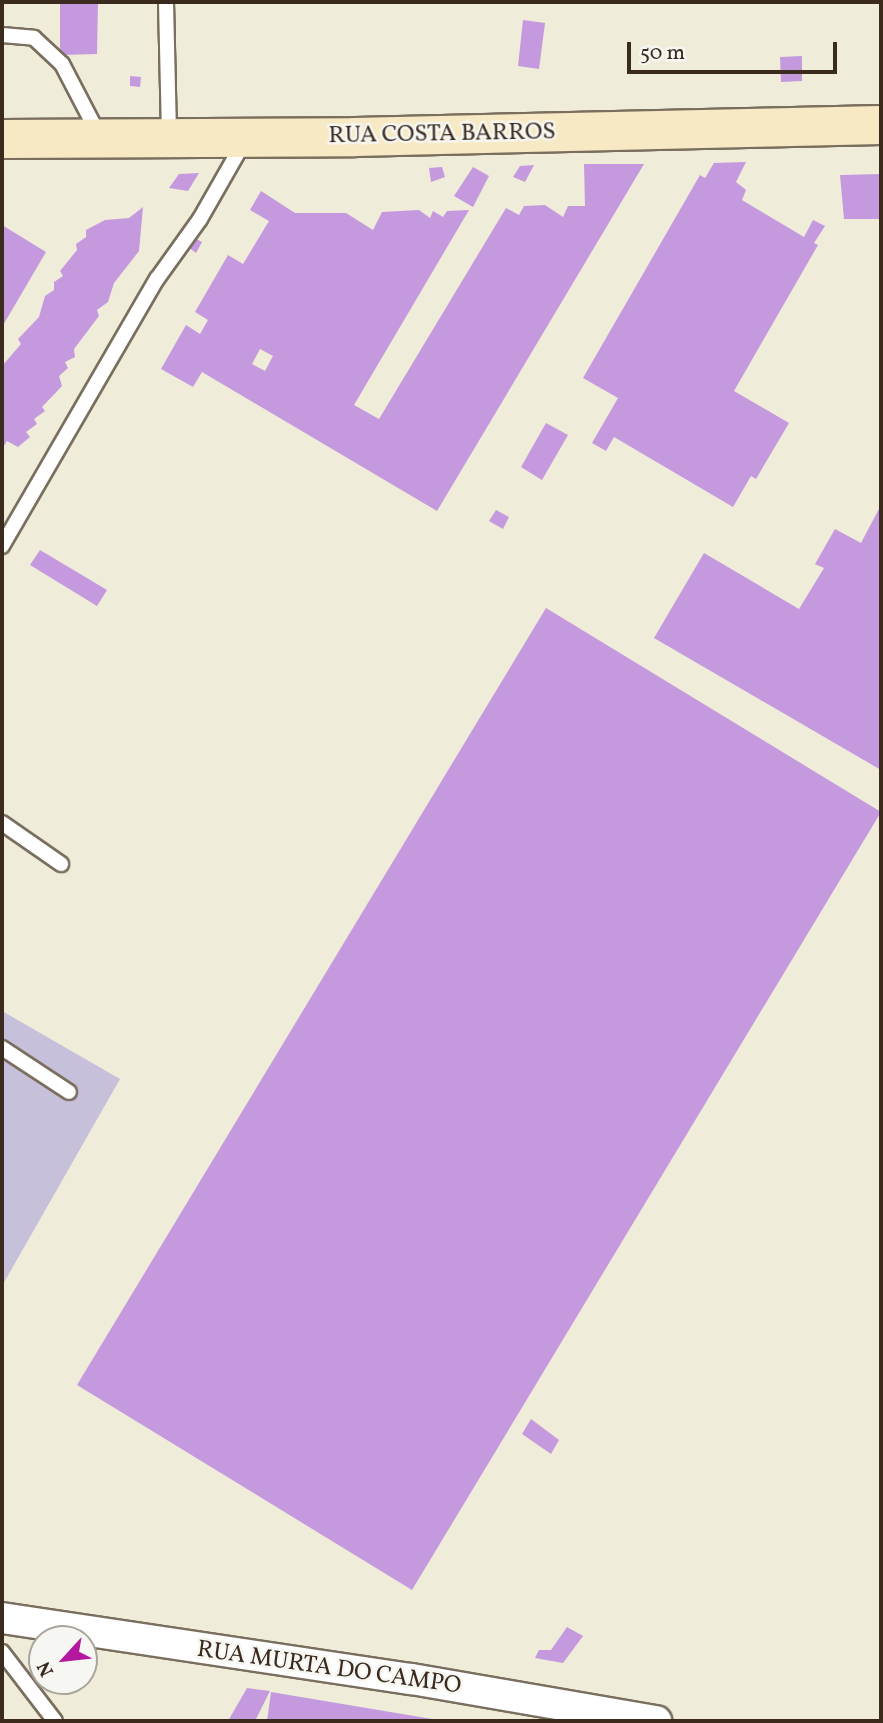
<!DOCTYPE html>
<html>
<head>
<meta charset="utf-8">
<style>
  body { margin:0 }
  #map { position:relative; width:883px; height:1723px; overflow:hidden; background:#efecd9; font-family:Vollkorn,serif }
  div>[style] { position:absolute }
  .industrial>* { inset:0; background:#c6c0da }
  .building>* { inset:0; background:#c599de }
  .roads { filter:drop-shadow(2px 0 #7a6e5f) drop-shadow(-2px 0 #7a6e5f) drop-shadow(0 2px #7a6e5f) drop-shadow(0 -2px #7a6e5f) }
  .service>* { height:14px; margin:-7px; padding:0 7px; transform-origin:7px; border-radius:7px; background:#fff }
  .minor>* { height:30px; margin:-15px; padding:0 15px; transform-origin:15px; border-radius:15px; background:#fff }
  .secondary>* { height:38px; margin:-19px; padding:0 19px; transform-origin:19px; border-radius:19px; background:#f6e9c3 }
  span { translate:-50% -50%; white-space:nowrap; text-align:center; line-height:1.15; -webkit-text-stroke:5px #f6f6f2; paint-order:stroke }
  .street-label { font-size:24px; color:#3b2a1e }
  .frame { position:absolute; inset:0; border:4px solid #3b2a1e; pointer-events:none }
  .north { position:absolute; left:28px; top:1625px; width:70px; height:70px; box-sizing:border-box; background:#f6f6f2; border:2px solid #aba49d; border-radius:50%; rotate:243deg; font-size:19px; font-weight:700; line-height:28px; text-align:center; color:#3b2a1e }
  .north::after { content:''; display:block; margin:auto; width:24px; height:32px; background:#b5179e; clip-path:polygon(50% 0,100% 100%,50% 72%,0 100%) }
  .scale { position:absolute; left:627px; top:42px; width:210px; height:32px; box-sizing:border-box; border:4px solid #3b2a1e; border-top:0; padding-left:9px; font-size:21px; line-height:24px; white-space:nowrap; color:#3b2a1e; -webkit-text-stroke:5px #f6f6f2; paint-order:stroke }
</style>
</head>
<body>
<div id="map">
  <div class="industrial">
    <i style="clip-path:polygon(2px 1011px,120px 1079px,2px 1286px)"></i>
  </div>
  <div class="building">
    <i style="clip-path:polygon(60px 2px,98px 2px,97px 54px,60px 55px)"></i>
    <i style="clip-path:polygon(523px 20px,545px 23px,539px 69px,518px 66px)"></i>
    <i style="clip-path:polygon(802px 56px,802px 81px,781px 82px,780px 57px)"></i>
    <i style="clip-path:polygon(130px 76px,141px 77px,140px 87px,130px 86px)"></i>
    <i style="clip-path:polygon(746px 162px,736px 182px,746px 190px,742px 200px,804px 237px,813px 220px,825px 226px,814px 243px,818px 245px,734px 391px,789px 423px,756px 479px,751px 476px,733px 507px,614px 437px,606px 451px,592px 443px,618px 398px,583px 378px,700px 175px,705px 178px,714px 163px)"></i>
    <i style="clip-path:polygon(evenodd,584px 164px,644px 164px,437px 511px,202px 372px,193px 387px,161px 369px,186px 325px,200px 334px,208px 320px,195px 312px,228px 255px,243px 264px,269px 221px,250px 210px,261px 191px,295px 213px,346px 213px,373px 230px,382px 212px,419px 210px,430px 218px,433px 211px,443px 217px,447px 211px,469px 210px,354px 405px,379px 419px,506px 208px,519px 215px,524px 206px,545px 205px,563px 217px,568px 206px,585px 206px,584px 164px,260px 349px,273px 356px,265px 371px,252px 364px,260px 349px)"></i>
    <i style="clip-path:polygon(534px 165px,525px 182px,513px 177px,520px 166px)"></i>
    <i style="clip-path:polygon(442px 167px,445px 177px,431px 182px,429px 168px)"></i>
    <i style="clip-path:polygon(473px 167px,489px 176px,473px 207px,454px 196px)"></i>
    <i style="clip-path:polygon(199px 173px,188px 191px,169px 188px,179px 174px)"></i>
    <i style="clip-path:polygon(881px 174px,881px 219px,844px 219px,840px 175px)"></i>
    <i style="clip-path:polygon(143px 207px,139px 251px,114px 283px,108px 302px,97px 310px,99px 316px,74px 349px,75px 357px,65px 362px,68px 368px,59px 376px,62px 386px,42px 407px,45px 411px,34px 419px,37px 424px,26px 432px,30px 437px,18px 447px,7px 441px,2px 449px,2px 366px,21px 344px,18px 339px,39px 317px,45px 296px,54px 290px,54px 282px,63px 276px,60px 271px,77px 250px,76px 244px,86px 237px,86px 230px,105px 220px,129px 218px)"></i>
    <i style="clip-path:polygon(2px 225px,46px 252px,2px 327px)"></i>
    <i style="clip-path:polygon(193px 237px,202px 242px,196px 253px,188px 247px)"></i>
    <i style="clip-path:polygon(546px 423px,568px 435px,542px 480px,521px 467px)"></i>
    <i style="clip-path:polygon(881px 505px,881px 770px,654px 638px,704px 553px,799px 609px,824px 568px,815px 564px,835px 529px,861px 543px)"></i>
    <i style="clip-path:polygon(496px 510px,509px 517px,503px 529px,489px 521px)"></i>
    <i style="clip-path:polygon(40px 550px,107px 590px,97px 606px,30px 565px)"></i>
    <i style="clip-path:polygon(546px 608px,881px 812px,412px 1590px,77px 1385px)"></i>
    <i style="clip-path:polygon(531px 1419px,559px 1440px,551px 1454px,522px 1434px)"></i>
    <i style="clip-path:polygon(567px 1627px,583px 1636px,563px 1663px,535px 1658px,539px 1650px,551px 1650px)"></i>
    <i style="clip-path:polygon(247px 1688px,270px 1691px,255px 1721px,228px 1721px)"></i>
    <i style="clip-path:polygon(271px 1692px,438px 1720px,438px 1721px,267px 1721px)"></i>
  </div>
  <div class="roads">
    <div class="service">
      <i style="left:166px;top:2px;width:135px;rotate:88.7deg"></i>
      <i style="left:2px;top:35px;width:32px;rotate:5deg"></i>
      <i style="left:34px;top:38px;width:38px;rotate:43deg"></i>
      <i style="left:62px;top:64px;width:82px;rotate:62.5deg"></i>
      <i style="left:2px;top:546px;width:309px;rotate:-59.9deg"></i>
      <i style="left:157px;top:279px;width:74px;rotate:-54.4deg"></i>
      <i style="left:200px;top:219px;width:89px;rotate:-60.3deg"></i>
      <i style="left:2px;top:823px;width:72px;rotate:34.8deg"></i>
      <i style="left:2px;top:1048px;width:80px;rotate:33.3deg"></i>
      <i style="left:2px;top:1652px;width:87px;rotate:52.5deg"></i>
    </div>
    <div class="minor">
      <i style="left:2px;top:1618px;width:415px;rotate:8.5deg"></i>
      <i style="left:412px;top:1679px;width:248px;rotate:9.8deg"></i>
    </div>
    <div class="secondary">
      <i style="left:2px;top:139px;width:353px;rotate:-0.3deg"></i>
      <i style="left:355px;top:137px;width:526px;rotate:-1.31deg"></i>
    </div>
  </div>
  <div class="street-label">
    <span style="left:442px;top:135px;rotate:-1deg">RUA COSTA BARROS</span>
    <span style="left:329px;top:1669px;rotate:8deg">RUA MURTA DO CAMPO</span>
  </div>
  <div class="frame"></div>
  <div class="north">N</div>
  <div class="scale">50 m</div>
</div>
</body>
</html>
